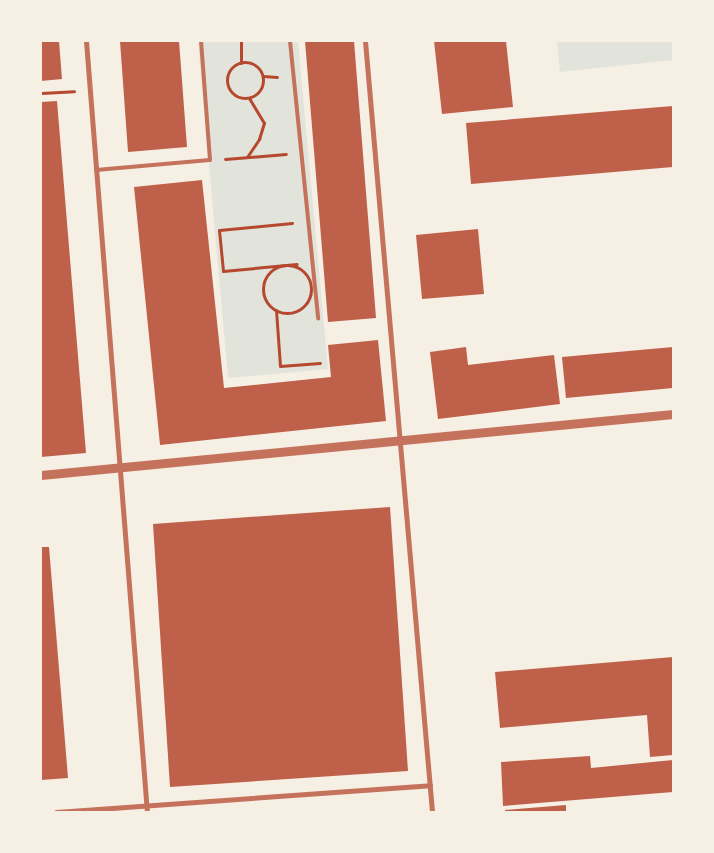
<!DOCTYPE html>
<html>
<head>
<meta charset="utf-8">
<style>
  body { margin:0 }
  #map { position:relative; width:714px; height:853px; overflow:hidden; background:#f6efe4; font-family:Lato,sans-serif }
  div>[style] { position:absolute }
  .green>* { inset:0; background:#e2e4dc }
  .building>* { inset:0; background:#bf614a }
  .path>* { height:3px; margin:-1.5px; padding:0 1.5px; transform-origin:1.5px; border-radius:1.5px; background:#b5482f }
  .path>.ring { margin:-1.5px; padding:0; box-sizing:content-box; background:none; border:3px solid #b5482f; border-radius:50% }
  .service>* { height:4px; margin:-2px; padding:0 2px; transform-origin:2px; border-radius:2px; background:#c5725c }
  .minor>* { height:5px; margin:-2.5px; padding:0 2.5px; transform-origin:2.5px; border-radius:2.5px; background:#c5725c }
  .tertiary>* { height:9px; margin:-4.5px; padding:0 4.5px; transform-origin:4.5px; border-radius:4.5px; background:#c5725c }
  span { translate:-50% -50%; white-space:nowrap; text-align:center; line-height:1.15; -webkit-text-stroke:4.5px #f6efe4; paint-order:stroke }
  .frame { position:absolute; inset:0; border:42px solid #f6efe4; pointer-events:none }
</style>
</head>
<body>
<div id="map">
  <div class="green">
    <i style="clip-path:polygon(198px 41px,298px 41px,328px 369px,228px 378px)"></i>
    <i style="clip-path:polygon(557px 41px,673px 41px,673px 60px,560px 72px)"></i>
  </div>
  <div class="building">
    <i style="clip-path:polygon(41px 41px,59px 41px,62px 79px,41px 81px)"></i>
    <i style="clip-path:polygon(120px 41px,179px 41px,187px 147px,128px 152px)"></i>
    <i style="clip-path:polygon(305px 41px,354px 41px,376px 318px,328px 322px)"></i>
    <i style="clip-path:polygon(434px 41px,506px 41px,513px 107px,442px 114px)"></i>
    <i style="clip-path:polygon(57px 101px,86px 453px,41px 457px,41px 102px)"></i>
    <i style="clip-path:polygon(673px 106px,673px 167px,471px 184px,466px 123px)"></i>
    <i style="clip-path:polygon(202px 180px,224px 388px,331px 377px,328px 345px,378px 340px,386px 421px,160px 445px,134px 187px)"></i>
    <i style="clip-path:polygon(478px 229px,484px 294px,422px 299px,416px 235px)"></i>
    <i style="clip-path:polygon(466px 347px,468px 365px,554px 355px,560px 404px,438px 419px,430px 352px)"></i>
    <i style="clip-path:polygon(673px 347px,673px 388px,566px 398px,562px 357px)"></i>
    <i style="clip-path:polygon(390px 507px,408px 771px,170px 787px,153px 524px)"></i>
    <i style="clip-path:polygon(41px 547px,49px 547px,68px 778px,41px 780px)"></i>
    <i style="clip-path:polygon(673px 657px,673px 755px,650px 757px,647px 715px,500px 728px,495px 672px)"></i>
    <i style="clip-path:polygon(590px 756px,591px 768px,673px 760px,673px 792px,503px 806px,501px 762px)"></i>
    <i style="clip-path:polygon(566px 805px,566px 812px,505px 812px,505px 810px)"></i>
  </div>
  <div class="path">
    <i class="ring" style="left:227px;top:62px;width:33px;height:33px"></i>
    <i style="left:241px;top:63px;width:22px;rotate:-90deg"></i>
    <i style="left:263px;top:76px;width:14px;rotate:4deg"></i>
    <i style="left:41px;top:93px;width:33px;rotate:-3deg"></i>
    <i style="left:247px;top:157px;width:22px;rotate:-56deg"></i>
    <i style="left:259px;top:139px;width:17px;rotate:-73deg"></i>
    <i style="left:264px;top:123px;width:29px;rotate:-121deg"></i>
    <i style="left:225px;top:159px;width:61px;rotate:-4.7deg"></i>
    <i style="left:292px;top:223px;width:73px;rotate:174.5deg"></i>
    <i style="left:219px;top:230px;width:41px;rotate:84.4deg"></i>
    <i style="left:223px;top:271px;width:74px;rotate:-5.4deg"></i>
    <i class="ring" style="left:263px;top:265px;width:45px;height:45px"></i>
    <i style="left:276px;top:310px;width:56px;rotate:85.9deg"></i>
    <i style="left:280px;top:366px;width:40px;rotate:-4.3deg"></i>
  </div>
  <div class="service">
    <i style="left:290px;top:41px;width:279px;rotate:84.2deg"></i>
    <i style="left:96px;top:170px;width:114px;rotate:-5deg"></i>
    <i style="left:210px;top:160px;width:119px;rotate:-94.3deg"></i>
  </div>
  <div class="minor">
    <i style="left:86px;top:41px;width:773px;rotate:85.48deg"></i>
    <i style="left:365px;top:41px;width:774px;rotate:85.03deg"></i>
    <i style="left:56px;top:812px;width:375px;rotate:-4.1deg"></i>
  </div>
  <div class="tertiary">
    <i style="left:41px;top:475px;width:635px;rotate:-5.51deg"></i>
  </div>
  <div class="frame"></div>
</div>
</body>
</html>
